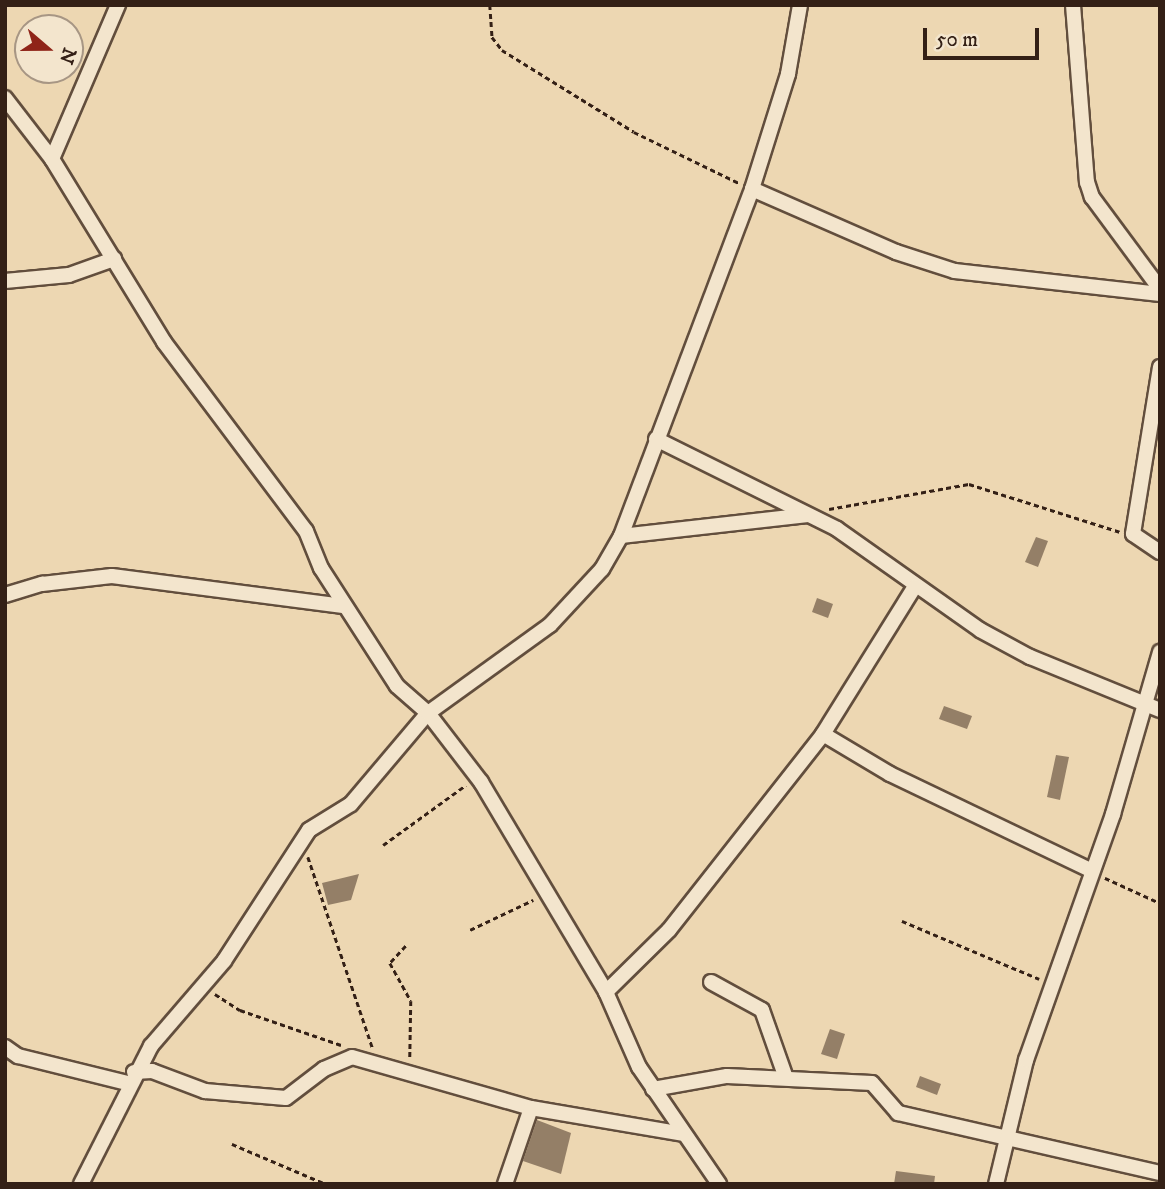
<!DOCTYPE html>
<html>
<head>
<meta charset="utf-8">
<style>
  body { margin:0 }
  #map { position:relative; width:1165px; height:1189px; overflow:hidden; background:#edd7b2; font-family:"IM FELL DW Pica",serif }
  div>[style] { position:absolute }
  .building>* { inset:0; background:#947f67 }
  .path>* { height:2.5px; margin-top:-1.25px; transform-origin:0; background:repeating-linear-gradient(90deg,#342016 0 5px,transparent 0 8.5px) }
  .roads { filter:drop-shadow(2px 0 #624e3d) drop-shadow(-2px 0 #624e3d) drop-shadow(0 2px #624e3d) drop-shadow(0 -2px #624e3d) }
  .street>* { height:14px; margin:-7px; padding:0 7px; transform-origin:7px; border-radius:7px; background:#f3e5cd }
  span { translate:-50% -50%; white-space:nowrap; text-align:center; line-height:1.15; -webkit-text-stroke:5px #f3e5cd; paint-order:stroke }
  .frame { position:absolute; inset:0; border:7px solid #342016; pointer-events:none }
  .north { position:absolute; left:14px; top:14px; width:70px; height:70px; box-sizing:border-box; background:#f3e5cd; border:2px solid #a79684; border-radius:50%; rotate:110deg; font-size:19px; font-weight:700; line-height:28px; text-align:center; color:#342016 }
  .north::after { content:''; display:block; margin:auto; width:24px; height:32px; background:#8f2418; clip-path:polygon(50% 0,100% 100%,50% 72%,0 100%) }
  .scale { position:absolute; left:923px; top:28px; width:116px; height:32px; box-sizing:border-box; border:4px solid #342016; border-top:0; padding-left:9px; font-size:21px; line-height:24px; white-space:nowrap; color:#342016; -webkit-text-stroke:5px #f3e5cd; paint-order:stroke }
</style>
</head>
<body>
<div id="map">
  <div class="building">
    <i style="clip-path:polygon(1036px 537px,1048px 541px,1038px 567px,1025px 562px)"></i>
    <i style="clip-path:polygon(817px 598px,833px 604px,828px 618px,812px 612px)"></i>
    <i style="clip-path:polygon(944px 706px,972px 716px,967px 729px,939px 719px)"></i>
    <i style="clip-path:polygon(1056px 755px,1069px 757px,1060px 800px,1047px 797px)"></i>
    <i style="clip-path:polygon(359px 874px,351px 900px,328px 905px,322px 883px)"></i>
    <i style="clip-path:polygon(830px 1029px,845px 1034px,837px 1059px,821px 1054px)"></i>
    <i style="clip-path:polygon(920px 1076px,941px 1084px,937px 1095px,916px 1087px)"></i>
    <i style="clip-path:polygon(537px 1120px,571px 1133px,561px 1174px,523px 1161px)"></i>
    <i style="clip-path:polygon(896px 1171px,935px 1176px,934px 1184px,894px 1184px)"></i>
  </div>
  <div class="path">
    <i style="left:490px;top:5px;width:32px;rotate:86deg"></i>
    <i style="left:492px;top:37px;width:16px;rotate:52deg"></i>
    <i style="left:502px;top:50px;width:155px;rotate:31.8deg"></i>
    <i style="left:634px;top:132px;width:117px;rotate:25.9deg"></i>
    <i style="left:829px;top:509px;width:142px;rotate:-10.1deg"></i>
    <i style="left:969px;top:484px;width:158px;rotate:17.6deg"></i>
    <i style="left:383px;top:845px;width:102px;rotate:-35.9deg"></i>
    <i style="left:308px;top:857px;width:203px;rotate:71.3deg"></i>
    <i style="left:1105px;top:878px;width:60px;rotate:24.4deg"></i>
    <i style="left:902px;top:921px;width:149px;rotate:22.9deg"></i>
    <i style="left:470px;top:930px;width:70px;rotate:-25.5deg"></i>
    <i style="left:406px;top:946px;width:23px;rotate:133deg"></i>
    <i style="left:390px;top:963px;width:43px;rotate:61.1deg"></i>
    <i style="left:411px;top:1001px;width:56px;rotate:91deg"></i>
    <i style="left:215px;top:994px;width:30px;rotate:33deg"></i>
    <i style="left:240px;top:1010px;width:107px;rotate:19.1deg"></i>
    <i style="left:232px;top:1144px;width:102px;rotate:23.1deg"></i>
  </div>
  <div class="roads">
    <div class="street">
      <i style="left:1073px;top:5px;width:178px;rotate:85.5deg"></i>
      <i style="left:1087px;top:182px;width:16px;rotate:72deg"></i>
      <i style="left:1092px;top:197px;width:114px;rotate:53.5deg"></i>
      <i style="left:5px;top:98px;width:77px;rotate:52.4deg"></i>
      <i style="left:52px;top:159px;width:215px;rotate:58.5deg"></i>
      <i style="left:164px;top:342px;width:236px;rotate:53.1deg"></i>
      <i style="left:306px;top:531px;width:40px;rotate:68deg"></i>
      <i style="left:321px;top:568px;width:140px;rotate:57.2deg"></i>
      <i style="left:397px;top:686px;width:41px;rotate:41.1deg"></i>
      <i style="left:428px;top:713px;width:87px;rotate:52.5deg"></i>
      <i style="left:481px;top:782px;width:244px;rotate:59.2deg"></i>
      <i style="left:606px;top:992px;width:82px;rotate:66.3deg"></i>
      <i style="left:639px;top:1067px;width:142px;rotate:55.6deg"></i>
      <i style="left:52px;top:159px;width:168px;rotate:-66.8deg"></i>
      <i style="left:752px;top:189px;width:157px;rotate:23.6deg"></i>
      <i style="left:896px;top:252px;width:62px;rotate:17.9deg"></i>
      <i style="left:955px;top:271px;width:206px;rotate:6.4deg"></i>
      <i style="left:5px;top:281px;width:64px;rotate:-5.4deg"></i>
      <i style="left:69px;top:275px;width:48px;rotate:-19.6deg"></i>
      <i style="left:1160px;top:367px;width:169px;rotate:99.2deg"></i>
      <i style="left:1133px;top:534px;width:32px;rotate:34deg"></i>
      <i style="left:656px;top:439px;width:202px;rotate:26.4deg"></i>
      <i style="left:837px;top:529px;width:175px;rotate:35.2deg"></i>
      <i style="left:980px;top:630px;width:57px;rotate:28.4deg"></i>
      <i style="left:1030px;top:657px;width:140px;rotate:22.2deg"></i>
      <i style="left:621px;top:536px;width:188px;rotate:-6.4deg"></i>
      <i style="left:5px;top:595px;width:39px;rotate:-17deg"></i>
      <i style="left:42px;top:584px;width:70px;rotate:-6.5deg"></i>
      <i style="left:112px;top:576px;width:233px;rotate:7.4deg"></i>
      <i style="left:823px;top:734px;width:78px;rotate:30.8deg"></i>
      <i style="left:890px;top:774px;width:222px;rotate:25.6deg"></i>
      <i style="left:711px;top:982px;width:58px;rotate:28.8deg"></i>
      <i style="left:762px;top:1010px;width:72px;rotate:70.6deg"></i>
      <i style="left:606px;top:992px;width:88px;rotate:-44.5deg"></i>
      <i style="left:669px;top:930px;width:249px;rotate:-51.8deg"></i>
      <i style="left:823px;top:734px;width:174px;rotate:-58.1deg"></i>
      <i style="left:5px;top:1047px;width:16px;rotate:35deg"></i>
      <i style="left:18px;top:1056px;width:112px;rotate:13.9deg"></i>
      <i style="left:134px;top:1072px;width:18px;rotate:-3deg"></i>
      <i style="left:152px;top:1071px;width:57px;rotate:20.7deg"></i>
      <i style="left:205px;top:1091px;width:81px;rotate:4.9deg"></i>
      <i style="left:286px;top:1098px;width:48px;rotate:-37.3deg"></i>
      <i style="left:324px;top:1069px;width:30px;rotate:-23deg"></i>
      <i style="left:352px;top:1057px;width:186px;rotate:15.9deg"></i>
      <i style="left:531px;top:1108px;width:154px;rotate:9.7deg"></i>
      <i style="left:653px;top:1089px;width:75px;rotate:-10deg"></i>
      <i style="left:727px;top:1076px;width:145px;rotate:2.8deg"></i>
      <i style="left:872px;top:1083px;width:40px;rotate:49deg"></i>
      <i style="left:898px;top:1113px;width:269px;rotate:12.9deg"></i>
      <i style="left:81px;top:1184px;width:155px;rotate:-63.1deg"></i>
      <i style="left:151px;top:1046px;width:112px;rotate:-49.3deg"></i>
      <i style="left:224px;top:961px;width:156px;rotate:-57deg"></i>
      <i style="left:309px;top:830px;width:49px;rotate:-31.8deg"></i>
      <i style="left:351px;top:804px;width:119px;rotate:-49.8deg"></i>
      <i style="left:428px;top:713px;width:150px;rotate:-35.8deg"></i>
      <i style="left:550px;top:625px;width:76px;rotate:-47.1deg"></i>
      <i style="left:602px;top:569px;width:38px;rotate:-60deg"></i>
      <i style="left:621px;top:536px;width:371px;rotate:-69.3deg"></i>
      <i style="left:752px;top:189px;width:121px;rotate:-72.6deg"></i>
      <i style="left:788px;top:74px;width:70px;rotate:-80.1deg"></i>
      <i style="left:505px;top:1184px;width:80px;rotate:-71.1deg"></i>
      <i style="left:996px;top:1184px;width:128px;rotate:-76.4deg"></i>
      <i style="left:1026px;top:1060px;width:261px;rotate:-70.5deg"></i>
      <i style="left:1113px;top:814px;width:169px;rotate:-73.8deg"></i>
    </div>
  </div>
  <div class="frame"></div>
  <div class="north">N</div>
  <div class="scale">50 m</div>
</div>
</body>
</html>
